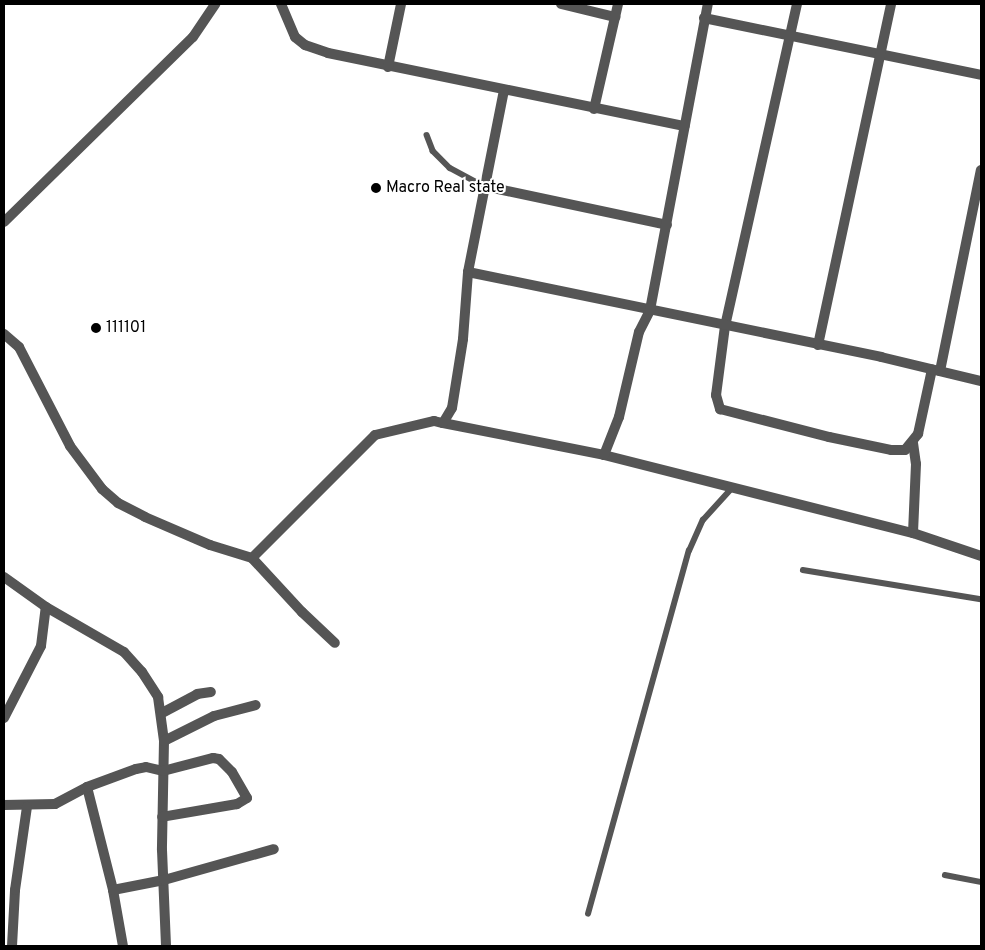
<!DOCTYPE html>
<html>
<head>
<meta charset="utf-8">
<style>
  body { margin:0 }
  #map { position:relative; width:985px; height:950px; overflow:hidden; background:#fff; font-family:Overpass,sans-serif }
  div>[style] { position:absolute }
  .service>* { height:5.5px; margin:-2.75px; padding:0 2.75px; transform-origin:2.75px; border-radius:2.75px; background:#555 }
  .minor>* { height:10px; margin:-5px; padding:0 5px; transform-origin:5px; border-radius:5px; background:#555 }
  .dots>* { width:14px; height:14px; translate:-50% -50%; box-sizing:border-box; border:2px solid #fff; border-radius:50% }
  span { translate:-50% -50%; white-space:nowrap; text-align:center; line-height:1.15; -webkit-text-stroke:4px #fff; paint-order:stroke }
  .poi-label { font-size:16px; color:#000 }
  .left { translate:0 -50%; text-align:left }
  .frame { position:absolute; inset:0; border:5px solid #000; pointer-events:none }
</style>
</head>
<body>
<div id="map">
  <div class="service">
    <i style="left:427px;top:135px;width:17px;rotate:69deg"></i>
    <i style="left:433px;top:151px;width:24px;rotate:45deg"></i>
    <i style="left:450px;top:168px;width:38px;rotate:28deg"></i>
    <i style="left:803px;top:570px;width:180px;rotate:9.3deg"></i>
    <i style="left:945px;top:875px;width:37px;rotate:11deg"></i>
    <i style="left:588px;top:914px;width:377px;rotate:-74.5deg"></i>
    <i style="left:689px;top:551px;width:34px;rotate:-66deg"></i>
    <i style="left:703px;top:520px;width:45px;rotate:-47.7deg"></i>
  </div>
  <div class="minor">
    <i style="left:281px;top:4px;width:36px;rotate:67deg"></i>
    <i style="left:295px;top:37px;width:13px;rotate:39deg"></i>
    <i style="left:305px;top:45px;width:24px;rotate:19deg"></i>
    <i style="left:328px;top:53px;width:364px;rotate:11.6deg"></i>
    <i style="left:561px;top:4px;width:56px;rotate:13.5deg"></i>
    <i style="left:797px;top:4px;width:330px;rotate:102.6deg"></i>
    <i style="left:725px;top:326px;width:70px;rotate:97.4deg"></i>
    <i style="left:716px;top:395px;width:15px;rotate:74deg"></i>
    <i style="left:720px;top:409px;width:113px;rotate:14.4deg"></i>
    <i style="left:829px;top:437px;width:63px;rotate:11.8deg"></i>
    <i style="left:891px;top:450px;width:14px"></i>
    <i style="left:905px;top:450px;width:21px;rotate:-51deg"></i>
    <i style="left:918px;top:434px;width:66px;rotate:-77.8deg"></i>
    <i style="left:704px;top:18px;width:283px;rotate:11.6deg"></i>
    <i style="left:388px;top:67px;width:64px;rotate:-78.3deg"></i>
    <i style="left:594px;top:109px;width:108px;rotate:-77.1deg"></i>
    <i style="left:484px;top:186px;width:187px;rotate:12deg"></i>
    <i style="left:4px;top:222px;width:264px;rotate:-44.4deg"></i>
    <i style="left:193px;top:37px;width:40px;rotate:-56deg"></i>
    <i style="left:468px;top:272px;width:422px;rotate:11.6deg"></i>
    <i style="left:881px;top:357px;width:103px;rotate:13.5deg"></i>
    <i style="left:4px;top:334px;width:20px;rotate:41deg"></i>
    <i style="left:19px;top:347px;width:111px;rotate:62.7deg"></i>
    <i style="left:70px;top:446px;width:54px;rotate:53.3deg"></i>
    <i style="left:102px;top:489px;width:21px;rotate:41deg"></i>
    <i style="left:118px;top:503px;width:30px;rotate:27deg"></i>
    <i style="left:145px;top:517px;width:71px;rotate:23.3deg"></i>
    <i style="left:210px;top:545px;width:44px;rotate:17.2deg"></i>
    <i style="left:252px;top:558px;width:74px;rotate:47.2deg"></i>
    <i style="left:302px;top:612px;width:45px;rotate:43.2deg"></i>
    <i style="left:818px;top:345px;width:349px;rotate:-77.9deg"></i>
    <i style="left:940px;top:371px;width:205px;rotate:-78.5deg"></i>
    <i style="left:443px;top:423px;width:164px;rotate:11.2deg"></i>
    <i style="left:604px;top:455px;width:319px;rotate:14.2deg"></i>
    <i style="left:913px;top:443px;width:21px;rotate:82deg"></i>
    <i style="left:916px;top:464px;width:69px;rotate:92.5deg"></i>
    <i style="left:913px;top:533px;width:72px;rotate:18.7deg"></i>
    <i style="left:604px;top:455px;width:41px;rotate:-68.5deg"></i>
    <i style="left:619px;top:417px;width:87px;rotate:-76.8deg"></i>
    <i style="left:639px;top:332px;width:25px;rotate:-63deg"></i>
    <i style="left:650px;top:310px;width:311px;rotate:-79.3deg"></i>
    <i style="left:252px;top:558px;width:174px;rotate:-45deg"></i>
    <i style="left:375px;top:435px;width:61px;rotate:-13.3deg"></i>
    <i style="left:434px;top:421px;width:9px;rotate:13deg"></i>
    <i style="left:443px;top:423px;width:17px;rotate:-59deg"></i>
    <i style="left:452px;top:408px;width:70px;rotate:-80.9deg"></i>
    <i style="left:463px;top:339px;width:67px;rotate:-85.7deg"></i>
    <i style="left:468px;top:272px;width:185px;rotate:-78.8deg"></i>
    <i style="left:4px;top:577px;width:52px;rotate:35.5deg"></i>
    <i style="left:46px;top:607px;width:90px;rotate:30deg"></i>
    <i style="left:124px;top:652px;width:27px;rotate:48deg"></i>
    <i style="left:142px;top:672px;width:30px;rotate:57deg"></i>
    <i style="left:158px;top:697px;width:44px;rotate:82.2deg"></i>
    <i style="left:164px;top:741px;width:109px;rotate:91.1deg"></i>
    <i style="left:162px;top:850px;width:96px;rotate:87.6deg"></i>
    <i style="left:162px;top:713px;width:40px;rotate:-28deg"></i>
    <i style="left:197px;top:694px;width:14px;rotate:-8deg"></i>
    <i style="left:4px;top:718px;width:81px;rotate:-62.8deg"></i>
    <i style="left:41px;top:646px;width:39px;rotate:-83deg"></i>
    <i style="left:164px;top:741px;width:56px;rotate:-26.6deg"></i>
    <i style="left:214px;top:716px;width:43px;rotate:-14.7deg"></i>
    <i style="left:87px;top:787px;width:106px;rotate:75.8deg"></i>
    <i style="left:113px;top:890px;width:57px;rotate:79.9deg"></i>
    <i style="left:4px;top:805px;width:51px;rotate:-1.1deg"></i>
    <i style="left:55px;top:804px;width:36px;rotate:-28deg"></i>
    <i style="left:87px;top:787px;width:52px;rotate:-20.2deg"></i>
    <i style="left:136px;top:769px;width:10px;rotate:-11deg"></i>
    <i style="left:146px;top:767px;width:17px;rotate:13deg"></i>
    <i style="left:163px;top:771px;width:52px;rotate:-14.6deg"></i>
    <i style="left:213px;top:758px;width:6px;rotate:9deg"></i>
    <i style="left:219px;top:759px;width:18px;rotate:45deg"></i>
    <i style="left:232px;top:772px;width:30px;rotate:60deg"></i>
    <i style="left:247px;top:798px;width:12px;rotate:149deg"></i>
    <i style="left:237px;top:804px;width:76px;rotate:170.2deg"></i>
    <i style="left:113px;top:890px;width:52px;rotate:-11.1deg"></i>
    <i style="left:164px;top:880px;width:114px;rotate:-15.7deg"></i>
    <i style="left:12px;top:946px;width:56px;rotate:-86.9deg"></i>
    <i style="left:15px;top:890px;width:84px;rotate:-81.8deg"></i>
  </div>
  <div class="dots">
    <i style="left:376px;top:188px;background:#000"></i>
    <i style="left:96px;top:328px;background:#000"></i>
  </div>
  <div class="poi-label">
    <span class="left" style="left:386px;top:188px">Macro Real state</span>
    <span class="left" style="left:106px;top:328px">111101</span>
  </div>
  <div class="frame"></div>
</div>
</body>
</html>
